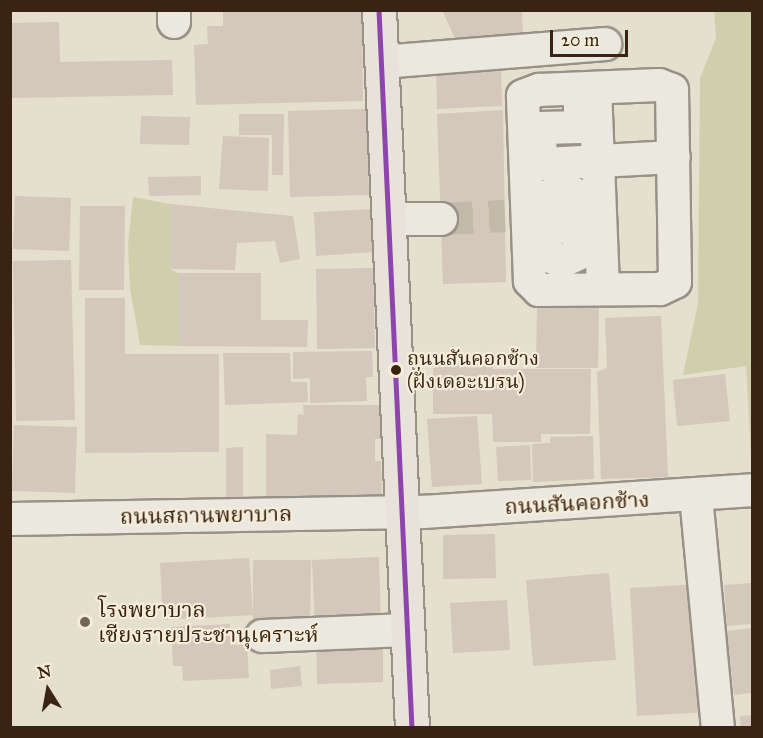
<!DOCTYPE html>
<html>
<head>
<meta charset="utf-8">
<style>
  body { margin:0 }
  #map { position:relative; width:763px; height:738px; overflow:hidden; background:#e5dfce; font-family:"IM FELL Great Primer","Noto Serif Thai",serif }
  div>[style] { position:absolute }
  .green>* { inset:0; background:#d0cfac }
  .building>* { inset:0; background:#d4c7bb }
  .minor-tunnel>* { height:32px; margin-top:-16px; transform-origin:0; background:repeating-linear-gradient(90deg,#c3b9a8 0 32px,transparent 0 48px) }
  .roads { filter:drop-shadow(2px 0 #989186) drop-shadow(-2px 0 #989186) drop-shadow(0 2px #989186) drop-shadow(0 -2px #989186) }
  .minor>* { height:32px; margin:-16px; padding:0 16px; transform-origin:16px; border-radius:16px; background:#ebe8df }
  .major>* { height:33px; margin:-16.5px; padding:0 16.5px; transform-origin:16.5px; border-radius:16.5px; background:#e8e3da }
  .bus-1>* { height:4.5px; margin:-2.25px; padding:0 2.25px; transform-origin:2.25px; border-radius:2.25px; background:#8e44ad }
  .dots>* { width:16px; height:16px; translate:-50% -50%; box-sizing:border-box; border:3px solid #f5edd9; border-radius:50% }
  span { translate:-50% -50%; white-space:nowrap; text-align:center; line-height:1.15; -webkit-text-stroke:4.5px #f5edd9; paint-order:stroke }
  .bus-label { font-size:20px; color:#392312 }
  .left { translate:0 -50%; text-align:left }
  .street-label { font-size:22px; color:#392312 }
  .poi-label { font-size:22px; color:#392312 }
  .frame { position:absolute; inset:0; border:12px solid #392312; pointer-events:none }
  .north { position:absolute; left:18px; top:660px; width:60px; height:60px; -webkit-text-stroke:4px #f5edd9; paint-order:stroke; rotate:349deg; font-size:16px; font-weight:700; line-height:24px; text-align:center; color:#392312 }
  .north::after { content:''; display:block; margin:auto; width:21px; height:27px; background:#392312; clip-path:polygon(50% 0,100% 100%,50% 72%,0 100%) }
  .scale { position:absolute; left:550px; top:30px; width:78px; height:27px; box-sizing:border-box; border:3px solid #392312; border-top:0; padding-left:8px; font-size:18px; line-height:21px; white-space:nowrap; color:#392312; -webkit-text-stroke:4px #f5edd9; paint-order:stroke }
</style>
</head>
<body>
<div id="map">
  <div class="green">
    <i style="clip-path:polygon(714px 11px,752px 11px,752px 474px,746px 366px,683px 375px,698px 303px,700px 78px,716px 38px)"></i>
    <i style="clip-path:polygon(133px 197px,170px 204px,170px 269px,178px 273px,178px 346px,140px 345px,130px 288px,128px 244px)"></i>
  </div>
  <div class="building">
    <i style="clip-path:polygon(223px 10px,362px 10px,363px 101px,196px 105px,194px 45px,208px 44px,207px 26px,223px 26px)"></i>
    <i style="clip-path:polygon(442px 10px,522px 10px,523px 47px,459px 47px)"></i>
    <i style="clip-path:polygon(59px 22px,60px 62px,172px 60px,173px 95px,10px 98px,10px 23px)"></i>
    <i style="clip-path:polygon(501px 66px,502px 106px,437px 109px,436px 69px)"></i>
    <i style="clip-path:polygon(367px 109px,369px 195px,290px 197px,288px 111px)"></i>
    <i style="clip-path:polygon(503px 110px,506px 282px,443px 284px,437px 114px)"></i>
    <i style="clip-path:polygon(239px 114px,284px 114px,283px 175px,272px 175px,272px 135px,239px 135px)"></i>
    <i style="clip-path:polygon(141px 116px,190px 117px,189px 145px,140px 144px)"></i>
    <i style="clip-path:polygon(223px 136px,269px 138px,268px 191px,219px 189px)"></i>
    <i style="clip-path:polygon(201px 176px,201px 195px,149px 196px,148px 177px)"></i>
    <i style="clip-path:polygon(15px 196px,71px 198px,69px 251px,13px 249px)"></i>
    <i style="clip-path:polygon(170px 204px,293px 216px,300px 259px,280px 263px,275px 241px,237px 243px,235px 270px,170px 269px)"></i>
    <i style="clip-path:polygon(80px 206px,125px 206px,124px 290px,79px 290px)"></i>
    <i style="clip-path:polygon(373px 209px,375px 252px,316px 256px,314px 212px)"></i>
    <i style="clip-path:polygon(71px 260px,75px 420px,16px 421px,13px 261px)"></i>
    <i style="clip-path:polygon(373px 268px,375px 348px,317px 349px,316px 269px)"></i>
    <i style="clip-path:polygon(178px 273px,261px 273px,261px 320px,308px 320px,307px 347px,178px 346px)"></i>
    <i style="clip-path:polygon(85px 298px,125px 298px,125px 354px,219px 354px,219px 452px,85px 453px)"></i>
    <i style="clip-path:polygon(537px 308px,599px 308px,598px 368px,536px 368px)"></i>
    <i style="clip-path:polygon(661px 316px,668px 477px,601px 479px,597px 372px,607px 368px,605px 318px)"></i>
    <i style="clip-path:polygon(372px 351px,373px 377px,366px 377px,367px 401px,310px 403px,310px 378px,293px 379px,293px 352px)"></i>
    <i style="clip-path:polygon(223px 353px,290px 353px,291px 382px,307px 382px,308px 402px,225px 405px)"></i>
    <i style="clip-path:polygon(493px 362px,493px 369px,591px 369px,590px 434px,541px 434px,541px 442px,493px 442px,492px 414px,433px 414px,433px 363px)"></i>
    <i style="clip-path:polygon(725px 374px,730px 421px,677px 426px,673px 380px)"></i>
    <i style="clip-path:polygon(303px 405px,380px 405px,381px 439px,375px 439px,375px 461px,381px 461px,382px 502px,266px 502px,266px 434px,297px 435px,298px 414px,304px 415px)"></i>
    <i style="clip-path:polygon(477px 416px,482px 484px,432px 487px,427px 419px)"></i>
    <i style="clip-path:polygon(14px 425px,77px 427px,75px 493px,12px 491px)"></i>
    <i style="clip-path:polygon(593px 436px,594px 479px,533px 482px,532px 444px,550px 443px,550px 437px)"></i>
    <i style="clip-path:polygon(530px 445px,531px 480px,498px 481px,496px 447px)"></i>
    <i style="clip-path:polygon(243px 447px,243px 502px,226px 503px,226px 448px)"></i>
    <i style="clip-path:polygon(495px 534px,496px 578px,443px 579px,443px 535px)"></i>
    <i style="clip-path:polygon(379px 557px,381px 624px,315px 627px,312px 560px)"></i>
    <i style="clip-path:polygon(249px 558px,253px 615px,163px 620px,160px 563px)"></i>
    <i style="clip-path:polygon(253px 560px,311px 560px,310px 625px,253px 625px)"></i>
    <i style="clip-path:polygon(609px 573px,616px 660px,533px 666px,526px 580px)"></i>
    <i style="clip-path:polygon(752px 583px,752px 624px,727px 626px,724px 585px)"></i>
    <i style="clip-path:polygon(700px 584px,708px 712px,637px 716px,630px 588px)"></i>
    <i style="clip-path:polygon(507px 600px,510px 650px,453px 653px,450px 603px)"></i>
    <i style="clip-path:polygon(230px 624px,231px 645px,247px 644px,249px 678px,183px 681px,182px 666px,173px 666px,171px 627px)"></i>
    <i style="clip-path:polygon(752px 628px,752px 693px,734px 695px,727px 631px)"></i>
    <i style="clip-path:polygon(383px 637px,383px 682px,317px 684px,316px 638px)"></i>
    <i style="clip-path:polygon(300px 666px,302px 686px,271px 689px,270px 670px)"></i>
    <i style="clip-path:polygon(752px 715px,752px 728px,741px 728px,740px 716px)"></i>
  </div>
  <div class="minor-tunnel">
    <i style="left:441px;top:219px;width:64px;rotate:-2.7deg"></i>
  </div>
  <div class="roads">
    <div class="minor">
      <i style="left:174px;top:10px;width:12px;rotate:90deg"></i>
      <i style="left:382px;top:62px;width:224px;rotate:-4.6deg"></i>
      <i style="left:659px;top:85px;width:14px;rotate:21deg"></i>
      <i style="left:672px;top:90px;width:192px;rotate:89.1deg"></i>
      <i style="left:675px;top:282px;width:17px;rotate:155deg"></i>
      <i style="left:660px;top:289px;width:121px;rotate:179.5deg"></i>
      <i style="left:539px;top:290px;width:13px;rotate:-135deg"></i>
      <i style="left:530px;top:281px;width:185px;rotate:-92.2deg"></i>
      <i style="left:523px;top:96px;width:17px;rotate:-21deg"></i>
      <i style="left:539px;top:90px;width:120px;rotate:-2.4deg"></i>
      <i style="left:595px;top:88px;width:201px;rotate:87.7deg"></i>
      <i style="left:541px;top:164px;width:36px;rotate:-92deg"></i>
      <i style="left:540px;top:128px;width:41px;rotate:-1.4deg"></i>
      <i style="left:581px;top:127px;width:37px;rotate:-93deg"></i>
      <i style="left:526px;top:165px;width:148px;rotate:-3.1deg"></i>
      <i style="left:389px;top:219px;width:52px"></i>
      <i style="left:556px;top:224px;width:13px;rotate:138deg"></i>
      <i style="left:546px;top:233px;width:11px;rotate:95deg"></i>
      <i style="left:545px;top:244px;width:13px;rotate:67deg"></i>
      <i style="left:550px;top:256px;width:13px;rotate:29deg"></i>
      <i style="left:561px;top:262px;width:19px;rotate:-25deg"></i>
      <i style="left:578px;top:254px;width:12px;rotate:-81deg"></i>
      <i style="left:580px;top:242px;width:12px;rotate:-114deg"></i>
      <i style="left:575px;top:231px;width:32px;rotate:-154deg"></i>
      <i style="left:546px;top:217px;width:13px;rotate:-94deg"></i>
      <i style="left:545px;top:204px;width:12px;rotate:-55deg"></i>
      <i style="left:552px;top:194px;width:11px;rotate:-22deg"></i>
      <i style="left:562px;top:190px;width:11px;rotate:15deg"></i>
      <i style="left:573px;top:193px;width:10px;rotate:53deg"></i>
      <i style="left:579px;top:201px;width:18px;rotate:99deg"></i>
      <i style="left:576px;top:219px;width:12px;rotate:145deg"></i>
      <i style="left:696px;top:496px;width:233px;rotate:84.6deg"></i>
      <i style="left:10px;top:519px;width:414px;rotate:-1deg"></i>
      <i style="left:424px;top:512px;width:329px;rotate:-3.8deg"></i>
      <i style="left:262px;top:636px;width:146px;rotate:-2.4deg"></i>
    </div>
    <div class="major">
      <i style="left:379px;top:10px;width:719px;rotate:87.37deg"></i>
    </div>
  </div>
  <div class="bus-1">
    <i style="left:379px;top:10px;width:719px;rotate:87.37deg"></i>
  </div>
  <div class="dots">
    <i style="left:396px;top:370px;background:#392312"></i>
    <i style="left:85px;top:622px;background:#756554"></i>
  </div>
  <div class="bus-label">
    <span class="left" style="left:407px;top:370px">ถนนสันคอกช้าง<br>(ฝั่งเดอะเบรน)</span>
  </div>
  <div class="street-label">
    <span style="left:577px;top:503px;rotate:-3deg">ถนนสันคอกช้าง</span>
    <span style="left:206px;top:515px;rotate:-1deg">ถนนสถานพยาบาล</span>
  </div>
  <div class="poi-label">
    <span class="left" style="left:98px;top:622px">โรงพยาบาล<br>เชียงรายประชานุเคราะห์</span>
  </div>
  <div class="frame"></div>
  <div class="north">N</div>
  <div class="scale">20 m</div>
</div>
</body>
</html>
